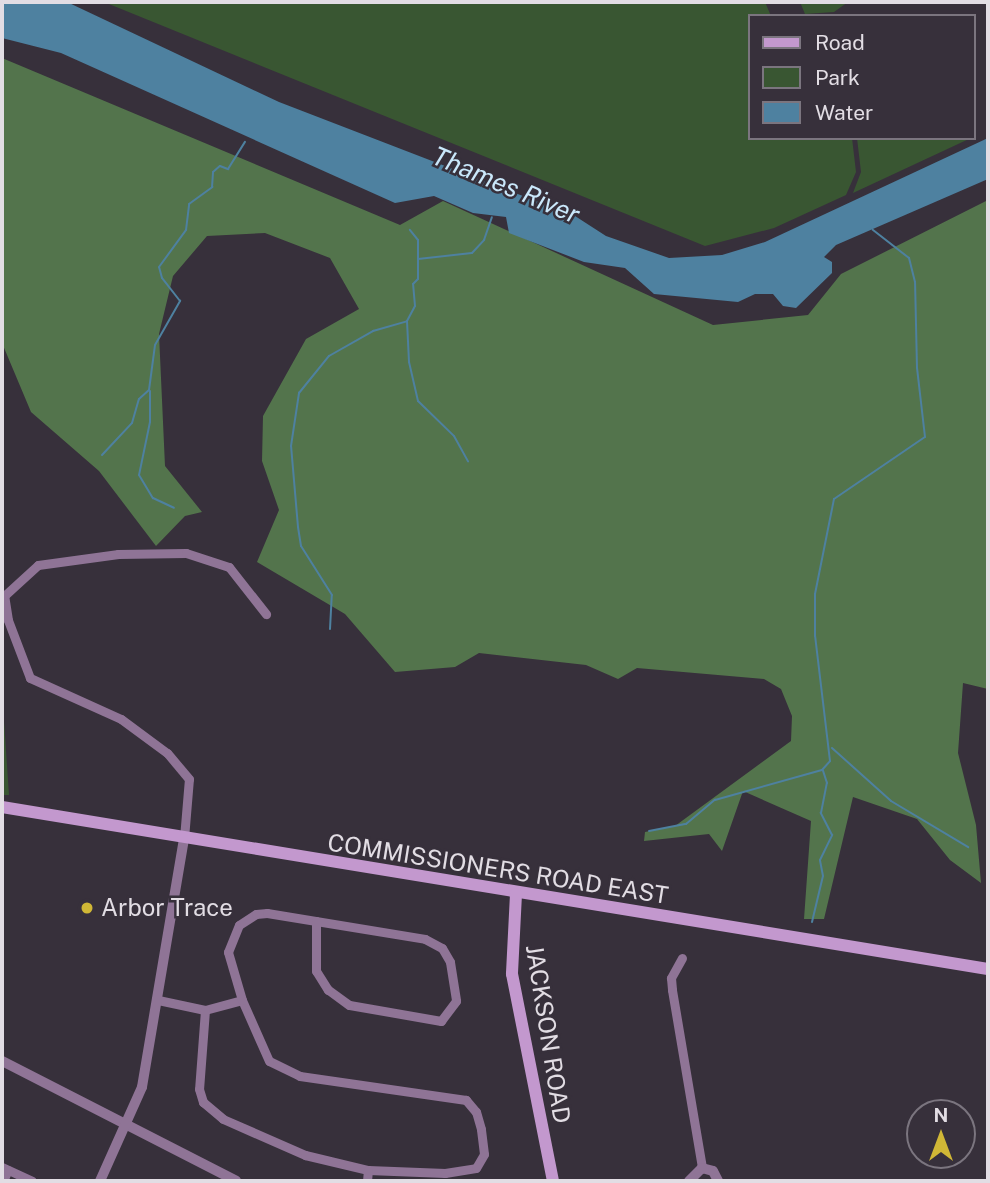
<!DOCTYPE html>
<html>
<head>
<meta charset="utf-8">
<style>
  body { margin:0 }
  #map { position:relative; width:990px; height:1183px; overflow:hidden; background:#37303b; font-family:"Public Sans",sans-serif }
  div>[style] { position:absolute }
  .green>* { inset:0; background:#395632 }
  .forest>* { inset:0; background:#53744c }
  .water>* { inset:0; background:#4e81a0 }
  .stream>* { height:2px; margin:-1px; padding:0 1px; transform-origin:1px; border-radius:1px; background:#4e81a0 }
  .minor>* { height:9px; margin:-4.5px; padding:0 4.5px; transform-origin:4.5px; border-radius:4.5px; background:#8f7496 }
  .tertiary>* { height:10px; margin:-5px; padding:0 5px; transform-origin:5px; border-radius:5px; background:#8f7496 }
  .secondary>* { height:12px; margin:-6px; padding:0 6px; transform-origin:6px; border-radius:6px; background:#c398ce }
  .dots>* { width:19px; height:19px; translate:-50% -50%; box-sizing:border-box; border:4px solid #37303b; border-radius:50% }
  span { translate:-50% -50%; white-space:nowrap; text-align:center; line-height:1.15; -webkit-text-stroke:5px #37303b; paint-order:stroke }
  .street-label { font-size:24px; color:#e2dde4 }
  .poi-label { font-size:24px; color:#e2dde4 }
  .left { translate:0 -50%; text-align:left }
  .water-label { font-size:26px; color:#cae8fb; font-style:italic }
  .frame { position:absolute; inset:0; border:4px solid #e2dde4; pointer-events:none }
  .legend { position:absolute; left:748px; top:14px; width:228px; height:126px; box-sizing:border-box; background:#37303b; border:2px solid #7b757f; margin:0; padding:9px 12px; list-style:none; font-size:21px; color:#e2dde4 }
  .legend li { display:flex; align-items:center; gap:14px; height:35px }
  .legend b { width:35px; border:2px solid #7b757f }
  .north { position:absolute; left:906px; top:1099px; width:70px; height:70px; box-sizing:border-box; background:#37303b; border:2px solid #7b757f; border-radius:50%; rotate:0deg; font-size:19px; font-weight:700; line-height:28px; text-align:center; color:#e2dde4 }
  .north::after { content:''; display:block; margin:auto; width:24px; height:32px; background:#d0b736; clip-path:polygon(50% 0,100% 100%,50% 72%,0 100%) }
</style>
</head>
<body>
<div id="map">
  <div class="green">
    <i style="clip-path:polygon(104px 2px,765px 2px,771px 16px,750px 16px,750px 138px,852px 138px,856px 172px,846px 195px,774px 228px,705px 246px)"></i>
    <i style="clip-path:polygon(800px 2px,848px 2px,834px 12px,805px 14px)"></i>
    <i style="clip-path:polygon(857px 138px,971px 138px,853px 193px,861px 172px)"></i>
    <i style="clip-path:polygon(2px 691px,9px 795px,2px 795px)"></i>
  </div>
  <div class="forest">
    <i style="clip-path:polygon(2px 58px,400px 225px,443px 201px,713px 325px,808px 315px,841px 274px,988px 200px,988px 689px,963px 683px,958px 753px,976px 825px,981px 883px,950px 860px,917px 819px,853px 797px,824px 919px,804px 919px,811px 821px,743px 791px,722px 851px,709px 834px,644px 841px,645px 832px,675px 826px,791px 741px,792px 716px,781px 689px,764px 679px,637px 668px,618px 679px,586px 665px,479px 653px,455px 667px,395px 672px,345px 614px,257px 562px,279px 510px,262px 461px,263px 416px,306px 339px,359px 309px,330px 258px,265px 233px,207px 236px,173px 276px,159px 334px,165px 466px,202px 512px,185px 516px,156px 546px,99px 471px,31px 412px,2px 343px)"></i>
  </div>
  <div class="water">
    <i style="clip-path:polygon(2px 2px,67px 2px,279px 102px,575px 216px,606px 236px,669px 258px,722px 255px,765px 242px,988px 138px,988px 179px,836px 245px,824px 257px,832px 262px,832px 273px,796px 308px,783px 306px,773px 294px,755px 294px,738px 302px,654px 294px,625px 268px,584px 262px,509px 233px,506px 217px,473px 213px,434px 196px,395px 203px,61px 53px,2px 38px)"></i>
  </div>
  <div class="stream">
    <i style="left:418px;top:259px;width:54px;rotate:-6.3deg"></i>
    <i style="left:472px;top:253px;width:18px;rotate:-47deg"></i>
    <i style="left:484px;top:240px;width:24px;rotate:-71deg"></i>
    <i style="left:407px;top:321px;width:41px;rotate:87.2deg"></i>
    <i style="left:409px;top:362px;width:40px;rotate:77deg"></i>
    <i style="left:418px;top:401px;width:50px;rotate:44.2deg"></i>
    <i style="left:454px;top:436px;width:29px;rotate:61deg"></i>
    <i style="left:150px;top:391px;width:31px;rotate:90deg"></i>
    <i style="left:150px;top:422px;width:54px;rotate:101.7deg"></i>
    <i style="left:139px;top:475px;width:27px;rotate:59deg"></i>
    <i style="left:153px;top:498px;width:23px;rotate:25deg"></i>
    <i style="left:102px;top:455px;width:44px;rotate:-46.8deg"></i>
    <i style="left:132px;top:423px;width:25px;rotate:-74deg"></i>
    <i style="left:139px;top:399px;width:13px;rotate:-42deg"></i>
    <i style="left:149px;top:390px;width:45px;rotate:-82.4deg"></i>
    <i style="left:155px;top:345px;width:51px;rotate:-60.4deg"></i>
    <i style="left:180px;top:301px;width:29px;rotate:-128deg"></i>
    <i style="left:162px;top:278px;width:11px;rotate:-105deg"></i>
    <i style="left:159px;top:267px;width:46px;rotate:-53.9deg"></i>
    <i style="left:186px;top:230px;width:26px;rotate:-83deg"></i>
    <i style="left:189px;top:204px;width:29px;rotate:-36deg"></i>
    <i style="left:212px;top:187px;width:15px;rotate:-86deg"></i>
    <i style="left:213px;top:172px;width:9px;rotate:-41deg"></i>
    <i style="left:220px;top:166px;width:9px;rotate:21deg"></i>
    <i style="left:228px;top:169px;width:32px;rotate:-58deg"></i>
    <i style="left:330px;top:629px;width:34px;rotate:-87deg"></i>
    <i style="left:332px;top:595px;width:58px;rotate:-122.3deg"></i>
    <i style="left:301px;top:546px;width:19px;rotate:-99deg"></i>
    <i style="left:298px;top:527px;width:81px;rotate:-94.9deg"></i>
    <i style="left:291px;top:446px;width:54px;rotate:-81.4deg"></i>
    <i style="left:299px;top:393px;width:48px;rotate:-51deg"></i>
    <i style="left:329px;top:356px;width:51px;rotate:-29.6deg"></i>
    <i style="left:373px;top:331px;width:35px;rotate:-16deg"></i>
    <i style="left:407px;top:321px;width:17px;rotate:-62deg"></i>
    <i style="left:415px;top:306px;width:22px;rotate:-95deg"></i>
    <i style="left:413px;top:284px;width:7px;rotate:-45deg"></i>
    <i style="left:418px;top:279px;width:39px;rotate:-90deg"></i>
    <i style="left:418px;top:240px;width:13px;rotate:-129deg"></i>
    <i style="left:832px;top:748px;width:79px;rotate:41.9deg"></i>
    <i style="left:891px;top:801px;width:90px;rotate:30.9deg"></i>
    <i style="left:649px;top:831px;width:38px;rotate:-11deg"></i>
    <i style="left:686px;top:824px;width:38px;rotate:-40deg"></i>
    <i style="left:715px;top:800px;width:111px;rotate:-15.7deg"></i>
    <i style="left:822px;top:770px;width:12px;rotate:-48deg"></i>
    <i style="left:830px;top:761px;width:126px;rotate:-96.8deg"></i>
    <i style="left:815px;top:636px;width:42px;rotate:-90deg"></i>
    <i style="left:815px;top:594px;width:97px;rotate:-78.7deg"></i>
    <i style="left:834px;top:499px;width:110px;rotate:-34.3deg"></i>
    <i style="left:925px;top:437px;width:69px;rotate:-96.6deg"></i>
    <i style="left:917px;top:368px;width:86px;rotate:-91.3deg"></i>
    <i style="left:915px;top:282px;width:25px;rotate:-104deg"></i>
    <i style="left:909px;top:258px;width:46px;rotate:-142.1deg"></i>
    <i style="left:812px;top:922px;width:47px;rotate:-76.6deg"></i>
    <i style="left:823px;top:876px;width:16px;rotate:-101deg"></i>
    <i style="left:820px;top:860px;width:28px;rotate:-64deg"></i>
    <i style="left:832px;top:835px;width:25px;rotate:-117deg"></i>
    <i style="left:821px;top:813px;width:31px;rotate:-79deg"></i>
    <i style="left:827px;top:783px;width:13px;rotate:-108deg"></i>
  </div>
  <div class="minor">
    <i style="left:184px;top:838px;width:59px;rotate:-85.2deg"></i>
    <i style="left:189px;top:779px;width:34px;rotate:-130deg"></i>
    <i style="left:167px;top:753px;width:57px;rotate:-143.5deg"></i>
    <i style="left:121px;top:719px;width:100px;rotate:-155.7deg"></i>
    <i style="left:30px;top:678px;width:62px;rotate:-110.8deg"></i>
    <i style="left:8px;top:620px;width:24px;rotate:-99deg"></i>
    <i style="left:4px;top:596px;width:46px;rotate:-42.4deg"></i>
    <i style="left:38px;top:565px;width:81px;rotate:-7.8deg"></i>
    <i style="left:118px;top:554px;width:68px;rotate:-0.8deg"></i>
    <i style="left:186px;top:553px;width:45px;rotate:18deg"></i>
    <i style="left:229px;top:567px;width:60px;rotate:51.8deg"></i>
    <i style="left:682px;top:958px;width:23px;rotate:119deg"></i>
    <i style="left:671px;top:978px;width:12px;rotate:85deg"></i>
    <i style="left:672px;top:990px;width:181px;rotate:80.4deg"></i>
    <i style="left:158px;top:1000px;width:48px;rotate:12deg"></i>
    <i style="left:205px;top:1010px;width:38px;rotate:-15deg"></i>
    <i style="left:205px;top:1010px;width:79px;rotate:94.3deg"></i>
    <i style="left:199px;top:1089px;width:14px;rotate:73deg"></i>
    <i style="left:203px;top:1102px;width:26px;rotate:40deg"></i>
    <i style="left:223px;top:1119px;width:90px;rotate:23.7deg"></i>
    <i style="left:305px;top:1155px;width:65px;rotate:13.4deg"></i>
    <i style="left:368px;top:1170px;width:77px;rotate:2.2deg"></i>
    <i style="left:445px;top:1173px;width:31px;rotate:-9deg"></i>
    <i style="left:476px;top:1168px;width:16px;rotate:-60deg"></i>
    <i style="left:484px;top:1154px;width:25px;rotate:-97deg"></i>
    <i style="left:481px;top:1129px;width:18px;rotate:-106deg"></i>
    <i style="left:476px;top:1112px;width:16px;rotate:-130deg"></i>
    <i style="left:466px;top:1100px;width:168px;rotate:-171.8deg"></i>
    <i style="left:300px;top:1076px;width:34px;rotate:-154deg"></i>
    <i style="left:269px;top:1061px;width:67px;rotate:-113.9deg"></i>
    <i style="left:242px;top:1000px;width:50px;rotate:-106.3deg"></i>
    <i style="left:228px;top:952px;width:29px;rotate:-68deg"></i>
    <i style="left:239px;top:925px;width:20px;rotate:-33deg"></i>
    <i style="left:256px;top:914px;width:11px;rotate:-5deg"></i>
    <i style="left:267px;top:913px;width:160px;rotate:9.3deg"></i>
    <i style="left:425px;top:939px;width:19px;rotate:28deg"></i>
    <i style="left:442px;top:948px;width:16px;rotate:60deg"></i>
    <i style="left:450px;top:962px;width:39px;rotate:81deg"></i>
    <i style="left:456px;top:1001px;width:25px;rotate:127deg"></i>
    <i style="left:441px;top:1021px;width:93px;rotate:-170.1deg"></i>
    <i style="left:349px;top:1005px;width:26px;rotate:-144deg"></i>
    <i style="left:328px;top:990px;width:22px;rotate:-122deg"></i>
    <i style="left:316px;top:971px;width:50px;rotate:-90deg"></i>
    <i style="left:2px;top:1167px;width:33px;rotate:25deg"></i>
    <i style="left:3px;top:1181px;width:12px;rotate:-66deg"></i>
    <i style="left:367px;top:1181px;width:11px;rotate:-85deg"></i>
  </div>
  <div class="tertiary">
    <i style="left:2px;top:1061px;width:263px;rotate:27.1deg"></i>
    <i style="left:100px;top:1181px;width:103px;rotate:-65.9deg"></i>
    <i style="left:142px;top:1087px;width:253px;rotate:-80.4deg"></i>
    <i style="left:689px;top:1181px;width:18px;rotate:-45deg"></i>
    <i style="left:702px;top:1168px;width:11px;rotate:15deg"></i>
    <i style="left:713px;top:1171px;width:11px;rotate:63deg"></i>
  </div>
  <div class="secondary">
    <i style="left:2px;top:807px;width:999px;rotate:9.33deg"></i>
    <i style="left:516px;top:894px;width:80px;rotate:92.9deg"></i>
    <i style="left:512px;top:974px;width:211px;rotate:78.8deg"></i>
  </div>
  <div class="dots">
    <i style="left:87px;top:908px;background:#d0b736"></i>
  </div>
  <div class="street-label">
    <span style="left:498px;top:869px;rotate:9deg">COMMISSIONERS ROAD EAST</span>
    <span style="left:548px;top:1034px;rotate:81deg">JACKSON ROAD</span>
  </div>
  <div class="poi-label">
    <span class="left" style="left:101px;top:908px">Arbor Trace</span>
  </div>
  <div class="water-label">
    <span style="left:506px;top:185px;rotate:23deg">Thames River</span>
  </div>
  <div class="frame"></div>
  <ul class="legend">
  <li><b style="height:9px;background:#c398ce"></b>Road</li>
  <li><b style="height:19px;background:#395632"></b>Park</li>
  <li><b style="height:19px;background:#4e81a0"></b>Water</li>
  </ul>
  <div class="north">N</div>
</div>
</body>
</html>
